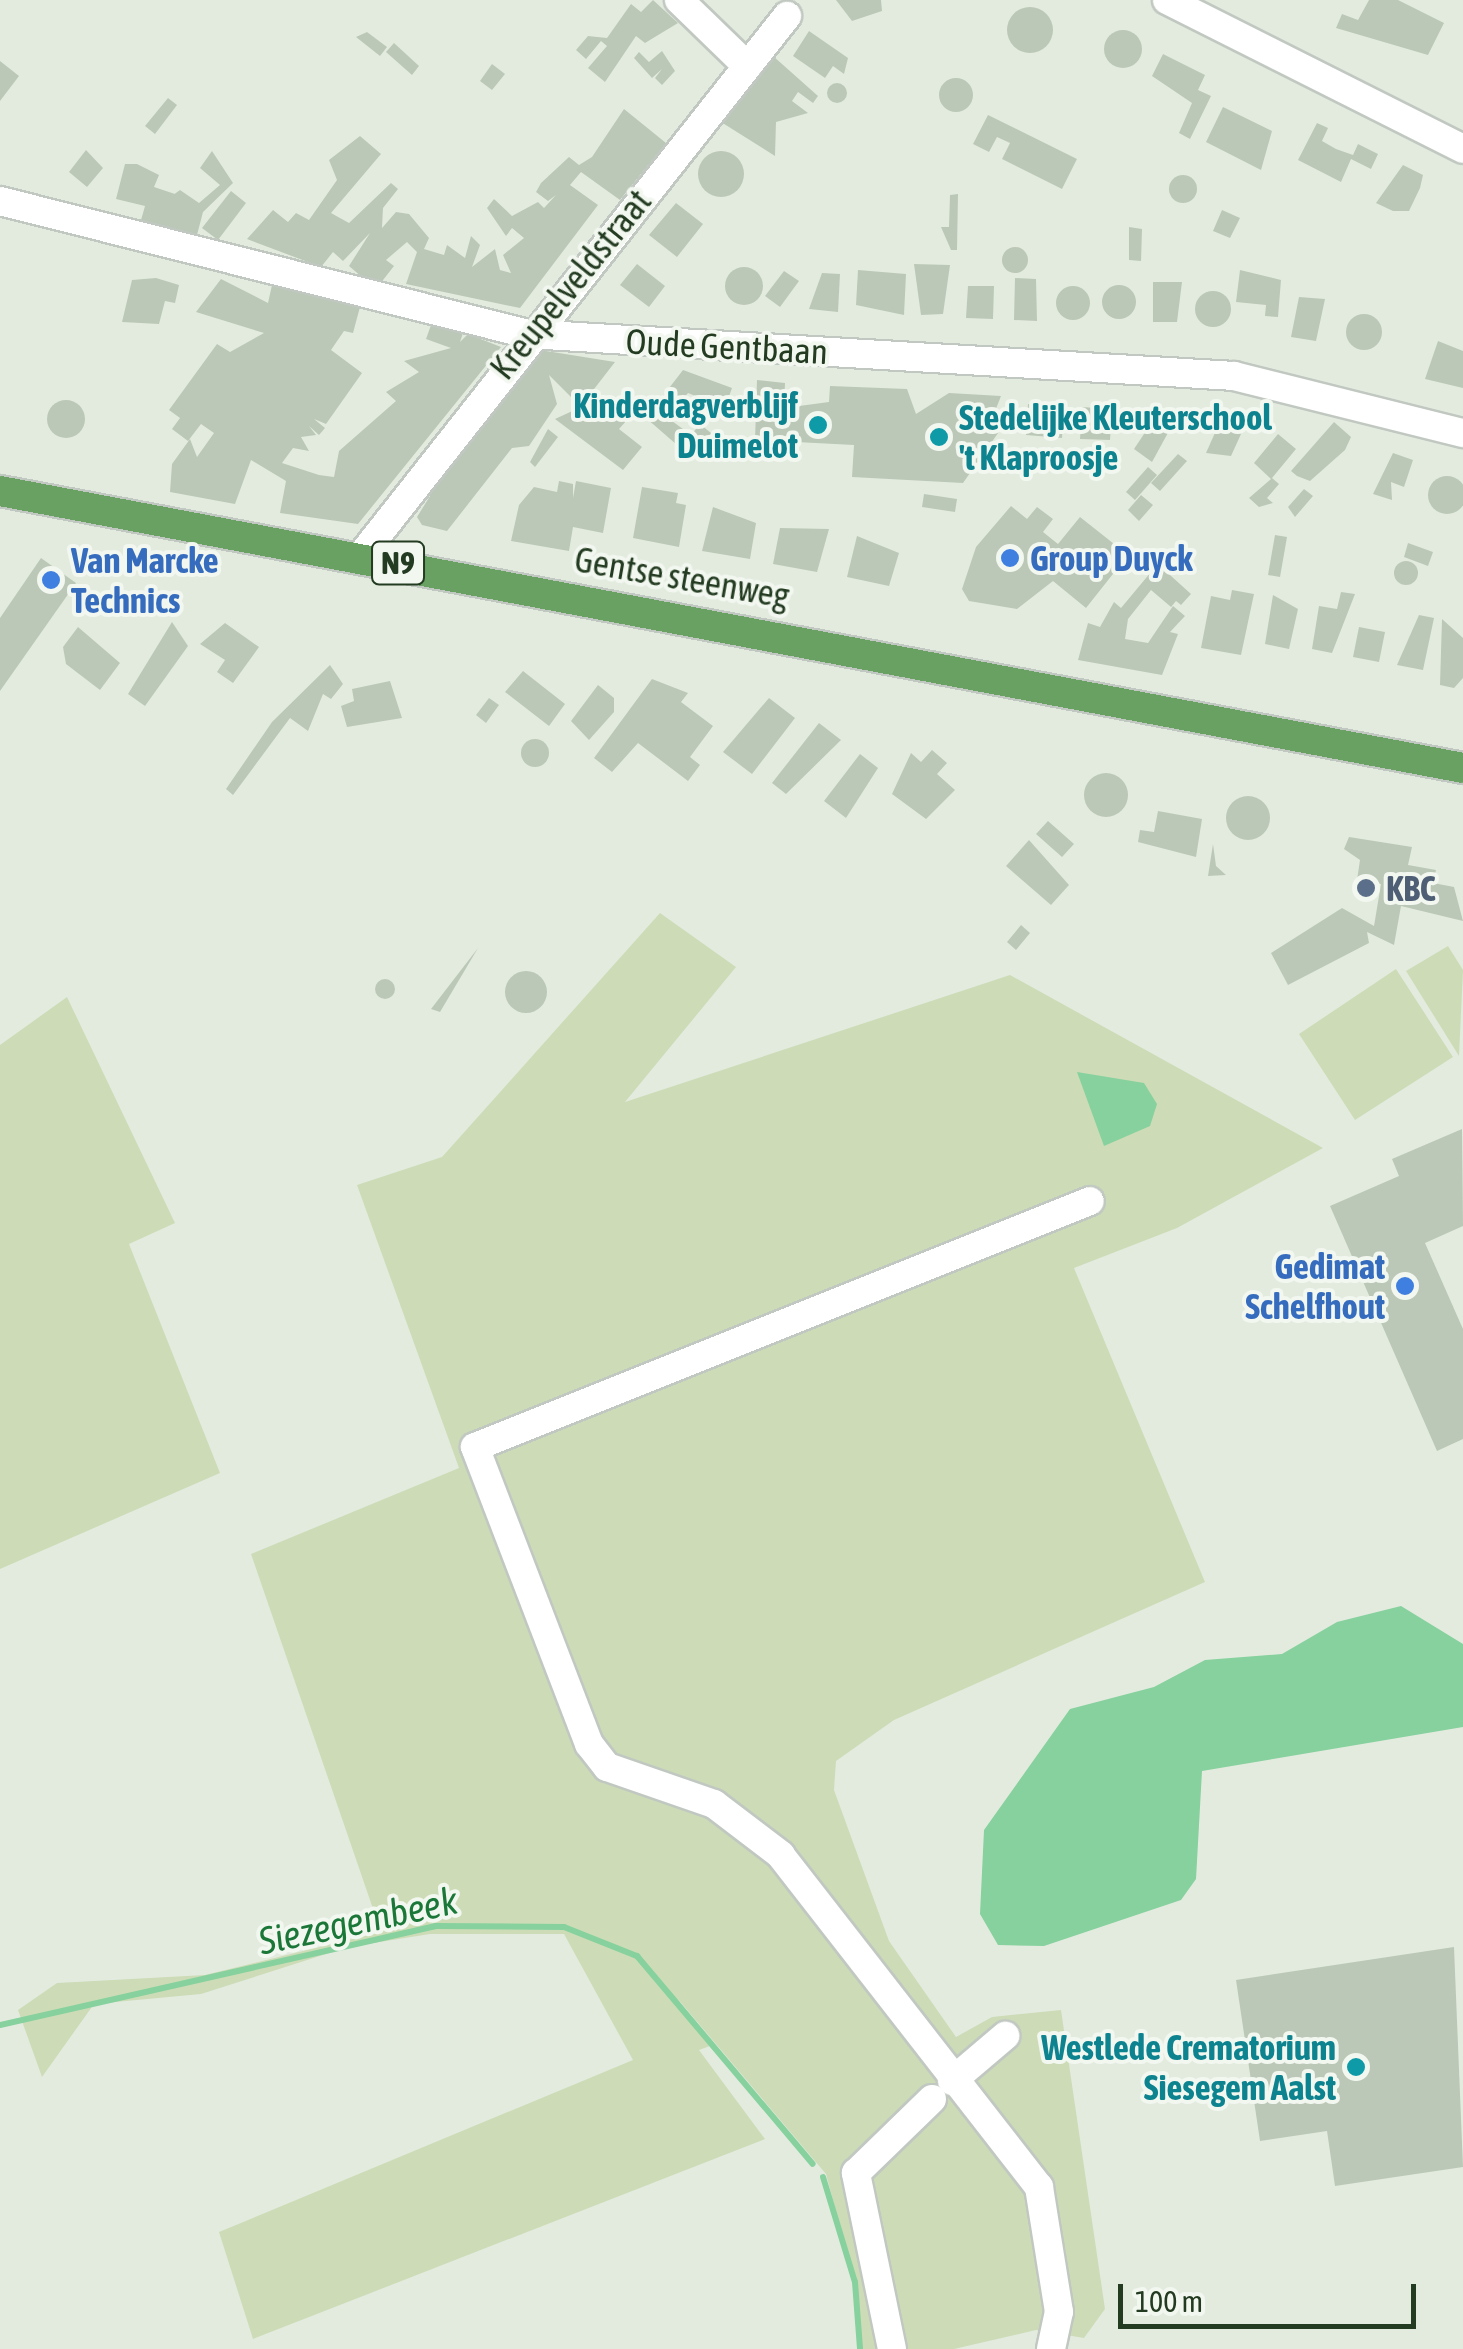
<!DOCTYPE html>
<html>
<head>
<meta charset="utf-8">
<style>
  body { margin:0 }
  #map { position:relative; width:1463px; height:2349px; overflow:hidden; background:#e3ebdf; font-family:"Asap Condensed",sans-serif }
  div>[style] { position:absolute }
  .green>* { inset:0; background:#cddcb7 }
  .water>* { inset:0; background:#86d19d }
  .stream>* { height:6px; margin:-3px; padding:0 3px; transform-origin:3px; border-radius:3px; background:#86d19d }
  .building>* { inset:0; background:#bcc8b7 }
  .round { border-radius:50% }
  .roads { filter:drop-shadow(2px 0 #c1c8c1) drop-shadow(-2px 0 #c1c8c1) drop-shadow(0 2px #c1c8c1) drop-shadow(0 -2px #c1c8c1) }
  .minor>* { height:28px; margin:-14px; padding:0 14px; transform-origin:14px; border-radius:14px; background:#fff }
  .major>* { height:30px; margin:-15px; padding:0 15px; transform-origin:15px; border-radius:15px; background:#69a163 }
  .dots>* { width:28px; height:28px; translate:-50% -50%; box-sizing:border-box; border:5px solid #f2f7f0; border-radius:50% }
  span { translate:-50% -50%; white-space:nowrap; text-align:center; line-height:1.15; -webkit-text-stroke:8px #f2f7f0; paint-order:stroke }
  .shield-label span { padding:2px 8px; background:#f2f7f0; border:2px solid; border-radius:8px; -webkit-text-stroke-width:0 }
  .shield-label { font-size:32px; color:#233b20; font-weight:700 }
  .street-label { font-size:35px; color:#233b20 }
  .culture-label { font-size:35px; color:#0d838f; font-weight:700 }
  .right { translate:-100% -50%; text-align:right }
  .left { translate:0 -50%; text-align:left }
  .shop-label { font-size:35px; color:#366cbe; font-weight:700 }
  .service-label { font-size:35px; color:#4e5e75; font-weight:700 }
  .water-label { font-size:38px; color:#1a7738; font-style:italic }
  .scale { position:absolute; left:1118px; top:2284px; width:298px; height:45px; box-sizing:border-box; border:5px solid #233b20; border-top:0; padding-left:12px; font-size:30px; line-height:35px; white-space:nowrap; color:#233b20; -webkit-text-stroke:8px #f2f7f0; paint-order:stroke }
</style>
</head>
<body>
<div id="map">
  <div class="green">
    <i style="clip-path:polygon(660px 913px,736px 967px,625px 1102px,1010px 975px,1323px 1148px,1177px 1228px,1074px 1268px,1205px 1582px,894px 1720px,836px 1761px,834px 1790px,889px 1941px,956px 2037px,992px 2017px,1061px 2010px,1105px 2309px,1084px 2338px,1036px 2330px,954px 2349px,860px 2349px,855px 2282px,826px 2174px,677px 1998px,710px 2046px,699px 2050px,765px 2139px,253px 2339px,219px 2232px,633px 2060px,564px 1934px,430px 1934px,348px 1947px,201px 1994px,94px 2004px,42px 2077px,18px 2010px,57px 1983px,205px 1975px,381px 1932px,251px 1554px,459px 1468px,357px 1185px,442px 1157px)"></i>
    <i style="clip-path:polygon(1448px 946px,1463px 970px,1459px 1056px,1406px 971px)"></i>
    <i style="clip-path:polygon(1396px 969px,1453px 1057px,1355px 1120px,1299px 1034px)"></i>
    <i style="clip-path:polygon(67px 997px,175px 1223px,129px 1244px,220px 1473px,0 1569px,0 1045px)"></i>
  </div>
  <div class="water">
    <i style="clip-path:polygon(1077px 1072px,1144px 1083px,1157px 1104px,1150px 1126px,1104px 1146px)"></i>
    <i style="clip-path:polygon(1401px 1606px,1463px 1644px,1463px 1727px,1202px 1771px,1196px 1879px,1181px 1900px,1044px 1946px,998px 1945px,980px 1914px,984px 1830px,1070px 1709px,1154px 1687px,1205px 1660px,1282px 1654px,1337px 1622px)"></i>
  </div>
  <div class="stream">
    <i style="left:0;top:2025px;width:447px;rotate:-12.8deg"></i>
    <i style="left:436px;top:1926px;width:128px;rotate:0.4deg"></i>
    <i style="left:564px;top:1927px;width:79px;rotate:21.7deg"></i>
    <i style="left:637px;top:1956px;width:272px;rotate:49.8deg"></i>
    <i style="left:823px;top:2177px;width:110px;rotate:73.1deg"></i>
    <i style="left:855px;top:2282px;width:67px;rotate:85.7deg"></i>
  </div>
  <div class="building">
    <i style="clip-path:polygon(653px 0,678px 23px,645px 43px,636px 36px,605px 82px,588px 68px,607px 46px,601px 41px,586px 59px,576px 50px,588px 36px,607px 38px,631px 4px,641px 12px)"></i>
    <i style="clip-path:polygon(836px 0,881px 0,882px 11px,852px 21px)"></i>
    <i style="clip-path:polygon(1369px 0,1398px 0,1444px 23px,1428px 55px,1336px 28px,1342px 14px,1358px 20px)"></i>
    <i class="round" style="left:1007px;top:7px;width:46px;height:46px"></i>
    <i class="round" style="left:1104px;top:30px;width:38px;height:38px"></i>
    <i style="clip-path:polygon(809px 31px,848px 58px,844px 74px,833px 66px,825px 78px,793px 56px)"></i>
    <i style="clip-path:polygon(367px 32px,387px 47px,380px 56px,356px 37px)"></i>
    <i style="clip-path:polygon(394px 43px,419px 66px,412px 75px,386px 52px)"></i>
    <i style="clip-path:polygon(662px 51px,675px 71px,662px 85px,655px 78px,662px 69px,652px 78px,634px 58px,639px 52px,649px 62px)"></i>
    <i style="clip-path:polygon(1163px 54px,1205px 75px,1198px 90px,1211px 96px,1190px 139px,1179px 133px,1192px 103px,1152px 76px)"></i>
    <i style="clip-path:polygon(773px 56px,818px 96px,813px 103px,798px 92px,792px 101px,808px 113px,776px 122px,775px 156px,721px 122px)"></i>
    <i style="clip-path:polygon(0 61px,19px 76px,0 101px)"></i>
    <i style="clip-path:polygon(492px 64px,505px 74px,492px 90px,480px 81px)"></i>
    <i class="round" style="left:939px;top:78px;width:34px;height:34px"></i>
    <i class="round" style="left:827px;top:83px;width:20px;height:20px"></i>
    <i style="clip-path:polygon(168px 98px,177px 105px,155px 134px,145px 126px)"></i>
    <i style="clip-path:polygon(1223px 107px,1272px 131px,1261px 170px,1206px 142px)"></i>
    <i style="clip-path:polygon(624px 109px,666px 143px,620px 200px,581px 172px,570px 185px,598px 205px,520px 308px,406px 284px,417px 252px,407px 242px,386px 260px,394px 266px,376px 289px,349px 266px,370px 233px,343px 261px,333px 252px,321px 267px,247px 239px,273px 210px,288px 222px,296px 213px,309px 220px,337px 180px,329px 160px,360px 136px,381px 154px,331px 213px,349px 223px,391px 183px,398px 189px,383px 208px,382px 228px,396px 212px,409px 214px,429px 238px,424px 249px,444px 255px,447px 245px,465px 258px,471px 236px,480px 245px,472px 267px,495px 249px,500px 270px,511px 273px,503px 255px,524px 238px,512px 228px,506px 236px,487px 208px,494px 199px,512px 216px,538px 202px,544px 208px,556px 195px,548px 201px,536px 192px,541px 183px,569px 157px,579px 165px,592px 157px)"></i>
    <i style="clip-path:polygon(988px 115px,1077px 159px,1062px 189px,1002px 159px,1010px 143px,997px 137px,989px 152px,973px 144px)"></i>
    <i style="clip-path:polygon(1317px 123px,1328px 128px,1322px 141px,1336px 149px,1353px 155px,1358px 144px,1378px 154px,1371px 169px,1351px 159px,1341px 182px,1298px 160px)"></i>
    <i style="clip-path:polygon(86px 150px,103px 168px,87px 187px,69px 172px)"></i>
    <i class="round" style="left:698px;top:151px;width:46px;height:46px"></i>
    <i style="clip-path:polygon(212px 151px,233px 183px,203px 212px,197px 235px,141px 220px,145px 206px,116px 199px,125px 164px,137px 164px,159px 175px,154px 187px,175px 194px,169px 198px,180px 190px,199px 203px,220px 185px,200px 168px)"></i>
    <i style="clip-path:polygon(1403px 165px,1423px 175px,1420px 188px,1409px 211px,1393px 211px,1376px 203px)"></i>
    <i class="round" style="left:1169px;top:175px;width:28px;height:28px"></i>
    <i style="clip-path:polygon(231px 191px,246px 203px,218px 240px,202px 228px)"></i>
    <i style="clip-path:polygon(958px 194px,957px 250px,951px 250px,941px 227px,949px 227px,950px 195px)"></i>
    <i style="clip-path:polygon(676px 203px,703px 224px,677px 257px,649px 235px)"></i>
    <i style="clip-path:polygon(1222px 210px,1240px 218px,1230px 238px,1213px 231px)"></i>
    <i style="clip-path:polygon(1129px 227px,1142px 229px,1141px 261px,1129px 260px)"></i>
    <i class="round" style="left:1002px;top:247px;width:26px;height:26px"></i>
    <i style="clip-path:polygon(637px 264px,665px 286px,649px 307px,620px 285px)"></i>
    <i style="clip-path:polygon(914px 264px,950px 265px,943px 314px,921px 315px)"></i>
    <i class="round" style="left:725px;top:267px;width:38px;height:38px"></i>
    <i style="clip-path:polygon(858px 270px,906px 274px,904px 315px,856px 305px)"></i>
    <i style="clip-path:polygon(1240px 270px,1281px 280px,1278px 317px,1265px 316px,1266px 305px,1236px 302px)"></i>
    <i style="clip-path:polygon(784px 271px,799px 281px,780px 307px,765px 296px)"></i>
    <i style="clip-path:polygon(822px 273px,840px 274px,838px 312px,809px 309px)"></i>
    <i style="clip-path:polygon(156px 278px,179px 285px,175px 303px,165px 301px,159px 324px,122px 322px,132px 280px)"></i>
    <i style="clip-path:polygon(1015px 278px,1036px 279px,1037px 321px,1014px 320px)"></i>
    <i style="clip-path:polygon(221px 279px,268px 303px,272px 285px,360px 307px,353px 333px,344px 331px,331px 350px,362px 373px,326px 424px,314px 419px,325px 428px,319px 435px,309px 426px,316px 435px,301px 437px,309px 451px,293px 448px,282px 463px,319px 475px,334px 477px,339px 451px,396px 401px,386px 392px,419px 372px,404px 361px,451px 348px,426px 339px,431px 325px,463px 333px,460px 342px,468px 334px,501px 347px,358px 524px,280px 513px,286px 481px,251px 460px,235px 504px,170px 492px,172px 464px,190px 439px,197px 457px,214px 433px,201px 424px,188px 441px,172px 429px,180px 418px,169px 410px,217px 344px,230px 352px,264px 333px,196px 312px)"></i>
    <i style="clip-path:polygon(1153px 282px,1182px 282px,1177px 322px,1153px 322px)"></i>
    <i class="round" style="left:1102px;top:285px;width:34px;height:34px"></i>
    <i class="round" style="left:1056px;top:286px;width:34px;height:34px"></i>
    <i style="clip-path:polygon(968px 286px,994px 286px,993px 319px,966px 318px)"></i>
    <i class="round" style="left:1195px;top:291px;width:36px;height:36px"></i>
    <i style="clip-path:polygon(1299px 297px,1325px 299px,1316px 341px,1291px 337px)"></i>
    <i class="round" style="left:1346px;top:314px;width:36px;height:36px"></i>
    <i style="clip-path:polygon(1438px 341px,1463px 351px,1463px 388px,1425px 379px)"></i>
    <i style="clip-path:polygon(540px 350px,615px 362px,584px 402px,627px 420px,619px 429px,642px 447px,623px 470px,555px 419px,581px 407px,549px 375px,557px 404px,529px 446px,512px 448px,447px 531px,422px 525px,417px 517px,430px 496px,423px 490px)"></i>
    <i style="clip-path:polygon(683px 370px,732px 388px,725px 408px,688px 393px,668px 418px,691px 435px,700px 424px,711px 433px,692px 458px,646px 418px)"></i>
    <i style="clip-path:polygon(757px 380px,785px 383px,784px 408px,829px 402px,830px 386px,907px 389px,916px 414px,949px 393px,1001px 396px,992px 419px,1003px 426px,963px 483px,852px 477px,854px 445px,755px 440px)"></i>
    <i class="round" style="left:47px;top:400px;width:38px;height:38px"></i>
    <i style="clip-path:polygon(1028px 404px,1064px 409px,1062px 438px,1026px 435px)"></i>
    <i style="clip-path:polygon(1082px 407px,1123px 410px,1122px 425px,1111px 425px,1110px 440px,1080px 439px)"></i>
    <i style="clip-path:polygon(1160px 410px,1175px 420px,1152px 462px,1134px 449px)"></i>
    <i style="clip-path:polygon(1222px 417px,1246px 423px,1231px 456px,1206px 453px)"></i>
    <i style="clip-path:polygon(1334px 422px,1351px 437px,1345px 450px,1310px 481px,1297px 476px,1291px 471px)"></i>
    <i style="clip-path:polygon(548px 429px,558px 437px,535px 467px,530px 462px)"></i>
    <i style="clip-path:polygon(1278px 434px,1296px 449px,1272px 478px,1279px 484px,1267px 498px,1273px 503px,1259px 507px,1249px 498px,1271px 479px,1254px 463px)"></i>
    <i style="clip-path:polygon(1393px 453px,1413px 460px,1404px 487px,1391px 482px,1392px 500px,1373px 494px)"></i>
    <i style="clip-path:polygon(1178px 454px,1187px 461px,1160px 491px,1151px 483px)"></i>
    <i style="clip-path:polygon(1148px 467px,1157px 475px,1135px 500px,1126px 492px)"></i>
    <i class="round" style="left:1428px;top:476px;width:38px;height:38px"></i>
    <i style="clip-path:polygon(559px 481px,573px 484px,573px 498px,576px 481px,611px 488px,603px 533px,573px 527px,569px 551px,511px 541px,519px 505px,534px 487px,557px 492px)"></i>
    <i style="clip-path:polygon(642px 487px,678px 493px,676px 503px,686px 505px,679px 547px,633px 538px)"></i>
    <i style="clip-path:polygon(1304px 489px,1313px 496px,1295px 517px,1288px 507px)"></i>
    <i style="clip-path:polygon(924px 494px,957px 499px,955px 512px,922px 507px)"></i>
    <i style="clip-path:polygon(1141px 495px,1153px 505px,1139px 521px,1128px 510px)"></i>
    <i style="clip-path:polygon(1011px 506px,1027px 519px,1037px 507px,1053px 519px,1043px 532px,1058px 544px,1080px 517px,1128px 555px,1086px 608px,1053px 581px,1017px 609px,969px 601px,962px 589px,976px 547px)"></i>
    <i style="clip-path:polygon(713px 507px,756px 523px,750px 559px,702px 551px)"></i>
    <i style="clip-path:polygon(780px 528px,829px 529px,817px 572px,773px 564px)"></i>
    <i style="clip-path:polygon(1275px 535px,1287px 537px,1280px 577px,1268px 575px)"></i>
    <i style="clip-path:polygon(857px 536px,899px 553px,889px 586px,847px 577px)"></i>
    <i style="clip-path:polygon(1408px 543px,1433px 552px,1428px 566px,1404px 557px)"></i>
    <i style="clip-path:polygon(1150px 557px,1191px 594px,1181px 605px,1176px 601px,1171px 607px,1151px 590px,1128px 619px,1125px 639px,1148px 643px,1173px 606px,1185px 616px,1170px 632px,1178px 634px,1162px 675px,1078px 660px,1088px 623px,1100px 627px,1114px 602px,1121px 608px,1151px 572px,1142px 565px)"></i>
    <i style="clip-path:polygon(41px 558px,76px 583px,0 691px,0 618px)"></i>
    <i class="round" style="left:1394px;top:561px;width:24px;height:24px"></i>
    <i style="clip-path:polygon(1232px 590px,1254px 594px,1241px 655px,1201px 648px,1211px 596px,1230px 600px)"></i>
    <i style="clip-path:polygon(1341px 592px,1355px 594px,1332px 653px,1312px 649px,1319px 606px,1337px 609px)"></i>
    <i style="clip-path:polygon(1273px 595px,1298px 609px,1289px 649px,1265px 644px)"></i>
    <i style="clip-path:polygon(1419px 615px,1434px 618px,1423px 670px,1397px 665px)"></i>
    <i style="clip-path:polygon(1442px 619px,1463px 638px,1463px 678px,1454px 688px,1440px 685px)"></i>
    <i style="clip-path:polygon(172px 622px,188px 646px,145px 706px,128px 694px)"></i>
    <i style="clip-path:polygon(225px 623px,259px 647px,233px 683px,217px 672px,225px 660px,200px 644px)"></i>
    <i style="clip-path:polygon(78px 627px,120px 663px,100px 690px,66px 664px,63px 647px)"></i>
    <i style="clip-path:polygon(1359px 627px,1385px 632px,1379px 662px,1353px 657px)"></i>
    <i style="clip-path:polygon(330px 665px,343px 684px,331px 699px,323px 694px,308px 731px,290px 718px,233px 795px,226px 789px,272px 722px)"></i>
    <i style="clip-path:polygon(523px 671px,565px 704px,549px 726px,505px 692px)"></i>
    <i style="clip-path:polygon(652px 679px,688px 693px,681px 702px,713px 726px,690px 757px,700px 765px,688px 781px,638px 743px,612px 772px,594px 758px)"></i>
    <i style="clip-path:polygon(390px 681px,402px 718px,347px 727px,341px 706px,354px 701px,352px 689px)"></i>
    <i style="clip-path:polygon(598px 685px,614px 698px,614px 712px,589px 740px,571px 721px)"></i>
    <i style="clip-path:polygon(489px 698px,499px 705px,486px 723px,476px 715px)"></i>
    <i style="clip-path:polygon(769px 698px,795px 718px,752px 774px,723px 752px)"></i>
    <i style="clip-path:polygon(819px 723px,841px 740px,786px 794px,772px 783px)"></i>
    <i class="round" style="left:521px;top:739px;width:28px;height:28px"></i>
    <i style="clip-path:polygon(932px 750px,947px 763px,937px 774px,955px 790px,926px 819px,892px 794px,911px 753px,921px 762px)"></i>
    <i style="clip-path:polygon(860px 754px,878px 768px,846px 818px,824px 801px)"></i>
    <i class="round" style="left:1084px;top:773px;width:44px;height:44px"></i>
    <i class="round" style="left:1226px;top:796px;width:44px;height:44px"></i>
    <i style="clip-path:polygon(1158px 811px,1202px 819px,1196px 857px,1138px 842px,1140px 830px,1154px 832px)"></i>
    <i style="clip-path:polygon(1048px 821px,1074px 844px,1062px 857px,1036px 834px)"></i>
    <i style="clip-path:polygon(1349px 837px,1412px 847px,1408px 865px,1436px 870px,1433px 883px,1454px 887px,1463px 921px,1401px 906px,1394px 945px,1367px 932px,1369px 943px,1288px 985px,1271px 953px,1342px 908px,1374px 926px,1381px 884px,1357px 880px,1360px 860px,1344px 849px)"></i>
    <i style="clip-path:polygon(1029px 840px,1069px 885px,1051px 905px,1006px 866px)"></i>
    <i style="clip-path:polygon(1213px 844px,1216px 866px,1226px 875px,1208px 876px)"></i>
    <i style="clip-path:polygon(1021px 925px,1030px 933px,1016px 950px,1007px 942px)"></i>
    <i style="clip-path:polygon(478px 948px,440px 1012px,431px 1009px)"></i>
    <i class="round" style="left:505px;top:971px;width:42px;height:42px"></i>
    <i class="round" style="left:375px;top:979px;width:20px;height:20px"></i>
    <i style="clip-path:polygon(1462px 1129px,1463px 1226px,1425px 1243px,1463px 1329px,1463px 1439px,1437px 1451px,1330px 1206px,1399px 1176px,1392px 1159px)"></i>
    <i style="clip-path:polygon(1454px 1947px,1463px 2167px,1335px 2186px,1327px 2131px,1260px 2141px,1236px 1980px)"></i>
  </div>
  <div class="roads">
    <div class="minor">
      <i style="left:679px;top:0;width:95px;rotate:44.1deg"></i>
      <i style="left:1167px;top:0;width:331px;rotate:26.7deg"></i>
      <i style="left:0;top:201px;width:544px;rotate:14.14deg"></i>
      <i style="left:528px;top:334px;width:707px;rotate:3.4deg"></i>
      <i style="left:1234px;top:376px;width:236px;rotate:14deg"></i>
      <i style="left:361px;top:556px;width:688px;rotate:-51.73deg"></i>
      <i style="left:952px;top:2081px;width:70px;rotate:-40.3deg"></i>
      <i style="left:892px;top:2349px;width:180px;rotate:-101.6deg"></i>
      <i style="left:856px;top:2173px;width:106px;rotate:-44.2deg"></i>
      <i style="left:1051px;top:2349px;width:38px;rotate:-78deg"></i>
      <i style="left:1059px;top:2312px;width:127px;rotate:-99.1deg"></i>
      <i style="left:1039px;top:2187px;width:420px;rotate:-127.9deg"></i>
      <i style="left:781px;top:1855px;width:84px;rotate:-142.7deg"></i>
      <i style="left:714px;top:1804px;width:113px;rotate:-160.9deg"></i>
      <i style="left:607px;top:1767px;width:29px;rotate:-128deg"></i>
      <i style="left:589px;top:1744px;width:318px;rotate:-111deg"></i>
      <i style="left:475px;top:1447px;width:662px;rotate:-21.8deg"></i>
    </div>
    <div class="major">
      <i style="left:0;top:491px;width:1489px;rotate:10.72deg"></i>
    </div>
  </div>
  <div class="dots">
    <i style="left:818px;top:425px;background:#0f9aa8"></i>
    <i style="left:939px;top:437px;background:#0f9aa8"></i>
    <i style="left:1010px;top:558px;background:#3f7fe0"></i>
    <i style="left:51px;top:580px;background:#3f7fe0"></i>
    <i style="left:1366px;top:888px;background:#5c6f8a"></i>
    <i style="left:1405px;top:1286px;background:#3f7fe0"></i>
    <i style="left:1356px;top:2067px;background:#0f9aa8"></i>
  </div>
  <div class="shield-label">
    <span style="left:398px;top:563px">N9</span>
  </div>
  <div class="street-label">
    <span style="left:570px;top:284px;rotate:-51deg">Kreupelveldstraat</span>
    <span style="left:727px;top:346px;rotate:3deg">Oude Gentbaan</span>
    <span style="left:682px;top:577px;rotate:10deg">Gentse steenweg</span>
  </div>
  <div class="culture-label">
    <span class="right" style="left:798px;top:425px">Kinderdagverblijf<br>Duimelot</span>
    <span class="left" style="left:959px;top:437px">Stedelijke Kleuterschool<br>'t Klaproosje</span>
    <span class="right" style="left:1336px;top:2067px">Westlede Crematorium<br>Siesegem Aalst</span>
  </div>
  <div class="shop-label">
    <span class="left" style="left:1030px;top:558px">Group Duyck</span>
    <span class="left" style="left:71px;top:580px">Van Marcke<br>Technics</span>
    <span class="right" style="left:1385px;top:1286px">Gedimat<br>Schelfhout</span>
  </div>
  <div class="service-label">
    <span class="left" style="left:1386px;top:888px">KBC</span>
  </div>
  <div class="water-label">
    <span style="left:358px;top:1921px;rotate:-12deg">Siezegembeek</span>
  </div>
  <div class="scale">100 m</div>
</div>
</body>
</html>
